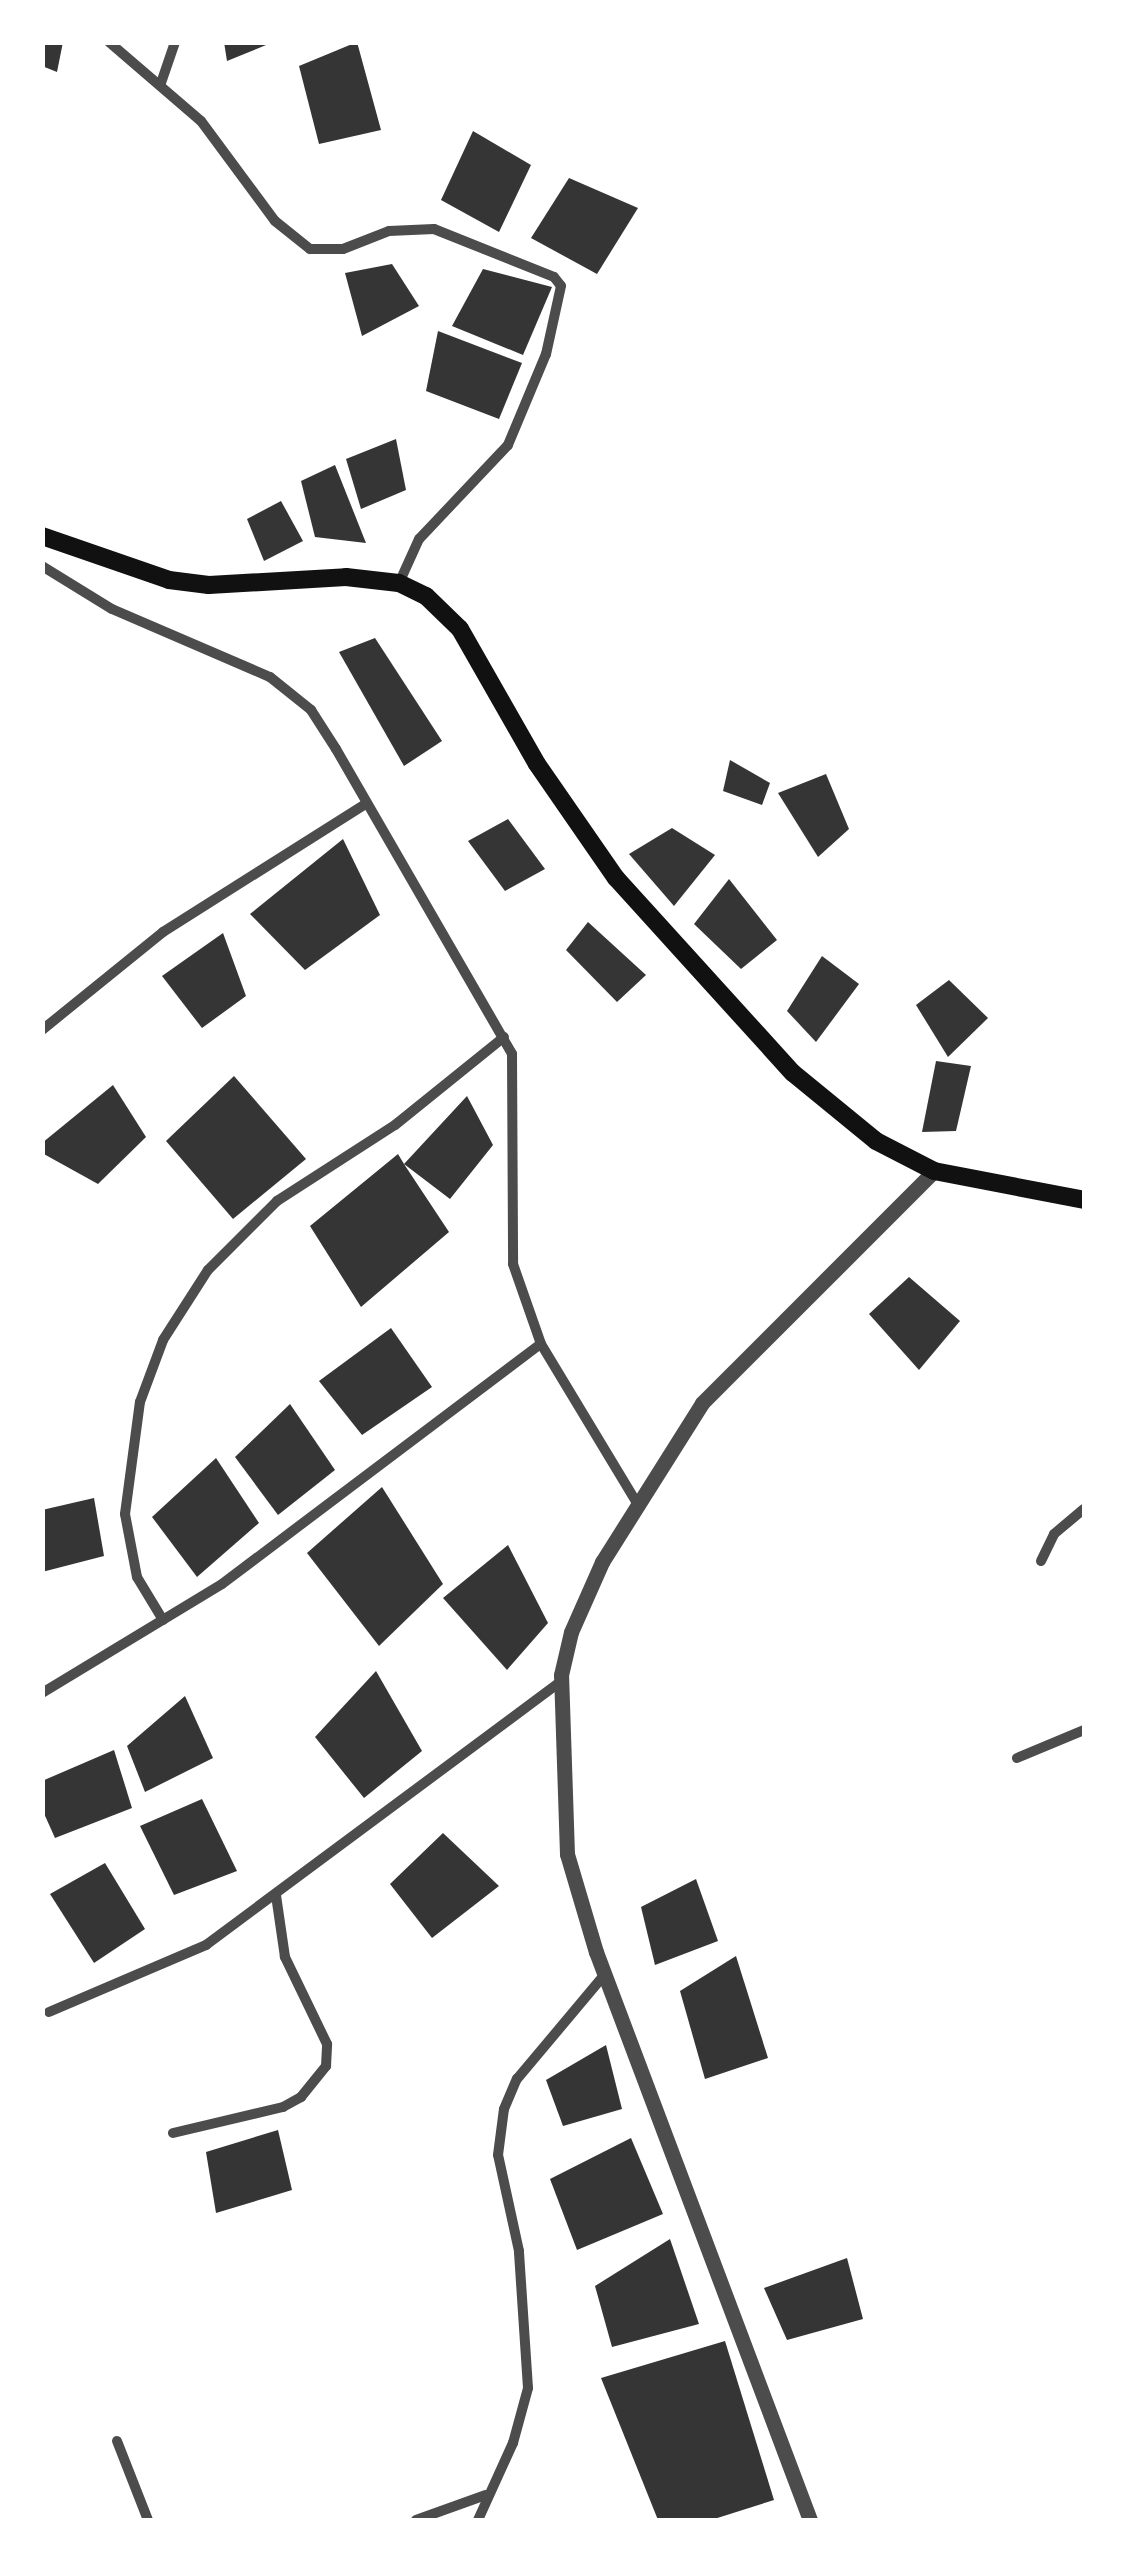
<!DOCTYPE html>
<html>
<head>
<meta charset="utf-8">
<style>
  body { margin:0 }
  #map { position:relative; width:1127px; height:2563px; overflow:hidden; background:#fff; font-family:Ubuntu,sans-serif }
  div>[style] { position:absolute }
  .building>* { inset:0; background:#353535 }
  .minor>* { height:10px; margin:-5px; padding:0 5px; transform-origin:5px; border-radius:5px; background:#4c4c4c }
  .tertiary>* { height:15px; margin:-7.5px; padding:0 7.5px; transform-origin:7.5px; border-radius:7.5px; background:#4c4c4c }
  .secondary>* { height:18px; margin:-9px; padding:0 9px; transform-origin:9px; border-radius:9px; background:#111 }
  span { translate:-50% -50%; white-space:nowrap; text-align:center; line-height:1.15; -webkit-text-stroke:8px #fff; paint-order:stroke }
  .frame { position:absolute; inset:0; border:45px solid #fff; pointer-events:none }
</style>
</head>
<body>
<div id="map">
  <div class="building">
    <i style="clip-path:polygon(42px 42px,63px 42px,57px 72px,42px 66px)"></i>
    <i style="clip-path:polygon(224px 42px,271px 42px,271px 43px,227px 61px)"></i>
    <i style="clip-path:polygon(357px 42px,381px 130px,319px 144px,299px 66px)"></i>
    <i style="clip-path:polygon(473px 131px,531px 165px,499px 232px,441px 200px)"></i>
    <i style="clip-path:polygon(569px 178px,638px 208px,597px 274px,531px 238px)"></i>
    <i style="clip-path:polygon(392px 264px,419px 306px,362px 336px,345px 273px)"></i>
    <i style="clip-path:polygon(483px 269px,552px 287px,523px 355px,452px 326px)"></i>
    <i style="clip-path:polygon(438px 331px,522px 363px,499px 419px,426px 391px)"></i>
    <i style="clip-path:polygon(396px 439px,406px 490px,361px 509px,346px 459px)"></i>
    <i style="clip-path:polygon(335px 465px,366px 543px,315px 537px,301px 481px)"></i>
    <i style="clip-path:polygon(281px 501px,303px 541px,264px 561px,247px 519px)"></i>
    <i style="clip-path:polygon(375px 638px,442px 741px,404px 766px,339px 652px)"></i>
    <i style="clip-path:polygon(730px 760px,770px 783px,762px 805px,723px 791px)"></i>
    <i style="clip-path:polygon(826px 774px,849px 829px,818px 857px,778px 793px)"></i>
    <i style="clip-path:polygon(508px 819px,545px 869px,505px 891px,468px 841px)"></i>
    <i style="clip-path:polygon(672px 828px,715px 855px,674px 906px,629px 854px)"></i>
    <i style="clip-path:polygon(343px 839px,380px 915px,305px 970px,250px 914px)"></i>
    <i style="clip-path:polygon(729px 879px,777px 940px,741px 969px,694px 924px)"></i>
    <i style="clip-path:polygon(588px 922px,646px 975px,617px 1002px,566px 950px)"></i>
    <i style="clip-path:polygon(223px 933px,246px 996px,202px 1028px,162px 976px)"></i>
    <i style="clip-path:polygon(822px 956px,859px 984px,816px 1042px,787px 1011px)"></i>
    <i style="clip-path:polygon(949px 980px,988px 1018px,948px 1057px,916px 1005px)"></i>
    <i style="clip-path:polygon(936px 1061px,971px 1066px,956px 1131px,922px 1132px)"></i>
    <i style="clip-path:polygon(234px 1076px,306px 1159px,233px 1219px,166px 1141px)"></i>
    <i style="clip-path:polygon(113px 1085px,146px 1137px,98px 1184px,42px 1153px,42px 1143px)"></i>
    <i style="clip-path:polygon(467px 1096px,493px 1145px,450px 1199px,404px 1164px,449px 1232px,361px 1307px,310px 1226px,398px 1154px,404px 1164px)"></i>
    <i style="clip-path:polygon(909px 1277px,960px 1321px,919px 1370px,869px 1314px)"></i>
    <i style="clip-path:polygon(391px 1328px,432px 1387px,362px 1435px,319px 1381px)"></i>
    <i style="clip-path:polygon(290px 1404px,335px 1470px,278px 1515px,235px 1457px)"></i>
    <i style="clip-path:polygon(216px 1458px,259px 1523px,197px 1577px,152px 1517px)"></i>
    <i style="clip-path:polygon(382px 1487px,443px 1584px,379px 1646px,307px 1553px)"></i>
    <i style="clip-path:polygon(94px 1498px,104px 1556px,42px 1572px,42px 1510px)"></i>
    <i style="clip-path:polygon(508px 1545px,548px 1623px,507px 1670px,443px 1598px)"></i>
    <i style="clip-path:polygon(376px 1671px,422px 1751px,364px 1798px,315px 1737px)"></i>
    <i style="clip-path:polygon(185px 1696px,213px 1758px,145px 1792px,127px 1746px)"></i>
    <i style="clip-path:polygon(114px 1750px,132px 1808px,55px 1838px,42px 1809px,42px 1781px)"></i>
    <i style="clip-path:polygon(202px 1799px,237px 1871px,174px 1895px,140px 1826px)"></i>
    <i style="clip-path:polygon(443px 1833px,499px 1886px,432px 1938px,390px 1884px)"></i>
    <i style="clip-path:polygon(105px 1863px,145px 1929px,94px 1963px,50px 1894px)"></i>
    <i style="clip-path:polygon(696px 1879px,718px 1941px,655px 1965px,641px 1907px)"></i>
    <i style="clip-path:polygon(736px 1956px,768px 2058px,705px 2079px,680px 1991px)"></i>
    <i style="clip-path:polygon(606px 2045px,622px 2109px,563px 2126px,546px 2080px)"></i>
    <i style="clip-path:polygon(278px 2130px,292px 2190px,216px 2213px,206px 2152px)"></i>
    <i style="clip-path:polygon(631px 2138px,663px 2214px,577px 2250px,550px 2179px)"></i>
    <i style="clip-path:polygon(670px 2239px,699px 2324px,612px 2347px,595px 2286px)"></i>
    <i style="clip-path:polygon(847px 2258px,863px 2319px,787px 2340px,764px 2288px)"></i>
    <i style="clip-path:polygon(725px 2341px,774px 2500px,711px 2520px,658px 2520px,601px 2378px)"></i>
  </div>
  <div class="minor">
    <i style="left:109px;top:42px;width:121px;rotate:40.7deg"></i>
    <i style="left:201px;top:121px;width:124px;rotate:53.5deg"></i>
    <i style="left:275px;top:221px;width:45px;rotate:38.7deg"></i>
    <i style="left:310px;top:249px;width:33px"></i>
    <i style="left:343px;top:249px;width:49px;rotate:-21.4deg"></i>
    <i style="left:389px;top:231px;width:45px;rotate:-2.5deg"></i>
    <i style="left:434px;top:229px;width:129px;rotate:21.8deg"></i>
    <i style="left:554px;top:277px;width:11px;rotate:52deg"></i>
    <i style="left:561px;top:286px;width:70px;rotate:102.4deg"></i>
    <i style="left:546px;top:354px;width:99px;rotate:112.7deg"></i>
    <i style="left:508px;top:445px;width:129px;rotate:133.4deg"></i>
    <i style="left:419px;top:539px;width:48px;rotate:114.4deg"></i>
    <i style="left:161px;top:83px;width:43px;rotate:-71.1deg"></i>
    <i style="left:42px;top:566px;width:82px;rotate:31.6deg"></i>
    <i style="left:112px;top:609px;width:172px;rotate:23.3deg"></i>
    <i style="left:270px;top:677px;width:53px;rotate:38.8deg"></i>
    <i style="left:311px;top:710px;width:46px;rotate:57.3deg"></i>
    <i style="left:336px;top:749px;width:352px;rotate:60deg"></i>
    <i style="left:512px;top:1054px;width:210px;rotate:89.7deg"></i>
    <i style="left:513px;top:1264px;width:85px;rotate:70.7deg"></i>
    <i style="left:541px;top:1344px;width:186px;rotate:58.9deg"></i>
    <i style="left:42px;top:1030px;width:156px;rotate:-39deg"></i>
    <i style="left:163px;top:932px;width:241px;rotate:-32.3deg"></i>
    <i style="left:1041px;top:1561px;width:30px;rotate:-64deg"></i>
    <i style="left:1054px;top:1534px;width:39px;rotate:-40deg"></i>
    <i style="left:163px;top:1620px;width:50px;rotate:-121.2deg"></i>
    <i style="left:137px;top:1577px;width:64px;rotate:-100.8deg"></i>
    <i style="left:125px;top:1514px;width:113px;rotate:-82.4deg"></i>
    <i style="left:140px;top:1402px;width:66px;rotate:-69.6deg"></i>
    <i style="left:163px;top:1340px;width:83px;rotate:-57.3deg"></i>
    <i style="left:208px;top:1270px;width:98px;rotate:-45deg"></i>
    <i style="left:277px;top:1201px;width:140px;rotate:-32.8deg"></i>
    <i style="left:395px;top:1125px;width:140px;rotate:-38.9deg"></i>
    <i style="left:42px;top:1693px;width:210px;rotate:-31.2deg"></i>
    <i style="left:222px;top:1584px;width:399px;rotate:-37deg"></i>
    <i style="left:1017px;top:1758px;width:73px;rotate:-22.7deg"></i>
    <i style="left:49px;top:2012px;width:171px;rotate:-23.1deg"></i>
    <i style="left:206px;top:1945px;width:441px;rotate:-36.6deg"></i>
    <i style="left:173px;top:2133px;width:113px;rotate:-13.3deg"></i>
    <i style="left:283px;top:2107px;width:21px;rotate:-29deg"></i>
    <i style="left:301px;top:2097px;width:40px;rotate:-51deg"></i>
    <i style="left:326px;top:2066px;width:22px;rotate:-87deg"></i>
    <i style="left:327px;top:2044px;width:97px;rotate:-115.8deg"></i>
    <i style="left:285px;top:1957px;width:63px;rotate:-98.3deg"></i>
    <i style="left:117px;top:2441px;width:85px;rotate:68.6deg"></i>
    <i style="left:416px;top:2520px;width:74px;rotate:-19.7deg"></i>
    <i style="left:478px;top:2520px;width:85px;rotate:-65.6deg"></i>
    <i style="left:513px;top:2443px;width:57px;rotate:-74.7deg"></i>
    <i style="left:528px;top:2388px;width:137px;rotate:-93.8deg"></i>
    <i style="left:519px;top:2251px;width:98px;rotate:-102.3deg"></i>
    <i style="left:498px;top:2155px;width:46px;rotate:-82.6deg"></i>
    <i style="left:504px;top:2109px;width:33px;rotate:-67deg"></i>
    <i style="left:517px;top:2079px;width:137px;rotate:-50deg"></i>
  </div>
  <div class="tertiary">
    <i style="left:810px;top:2520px;width:607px;rotate:-110.64deg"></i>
    <i style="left:596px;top:1952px;width:102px;rotate:-106.5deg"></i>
    <i style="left:567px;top:1854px;width:179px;rotate:-91.9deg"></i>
    <i style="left:561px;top:1675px;width:44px;rotate:-76.9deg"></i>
    <i style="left:571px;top:1632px;width:77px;rotate:-66.1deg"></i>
    <i style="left:602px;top:1562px;width:188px;rotate:-57.8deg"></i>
    <i style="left:702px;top:1403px;width:328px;rotate:-45deg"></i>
  </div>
  <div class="secondary">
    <i style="left:42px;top:536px;width:134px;rotate:19.1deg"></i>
    <i style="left:169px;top:580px;width:40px;rotate:7.1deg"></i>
    <i style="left:209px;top:585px;width:137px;rotate:-3.3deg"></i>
    <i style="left:346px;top:577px;width:53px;rotate:6.5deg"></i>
    <i style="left:399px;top:583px;width:30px;rotate:26deg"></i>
    <i style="left:426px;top:596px;width:47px;rotate:44.1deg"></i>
    <i style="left:460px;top:629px;width:155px;rotate:60.3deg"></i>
    <i style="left:537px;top:764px;width:139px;rotate:55.3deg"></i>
    <i style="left:616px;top:878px;width:263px;rotate:47.8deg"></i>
    <i style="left:793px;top:1073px;width:107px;rotate:39.3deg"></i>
    <i style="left:876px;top:1141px;width:65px;rotate:27.3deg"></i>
    <i style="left:934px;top:1171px;width:153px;rotate:10.9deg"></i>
  </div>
  <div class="frame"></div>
</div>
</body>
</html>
